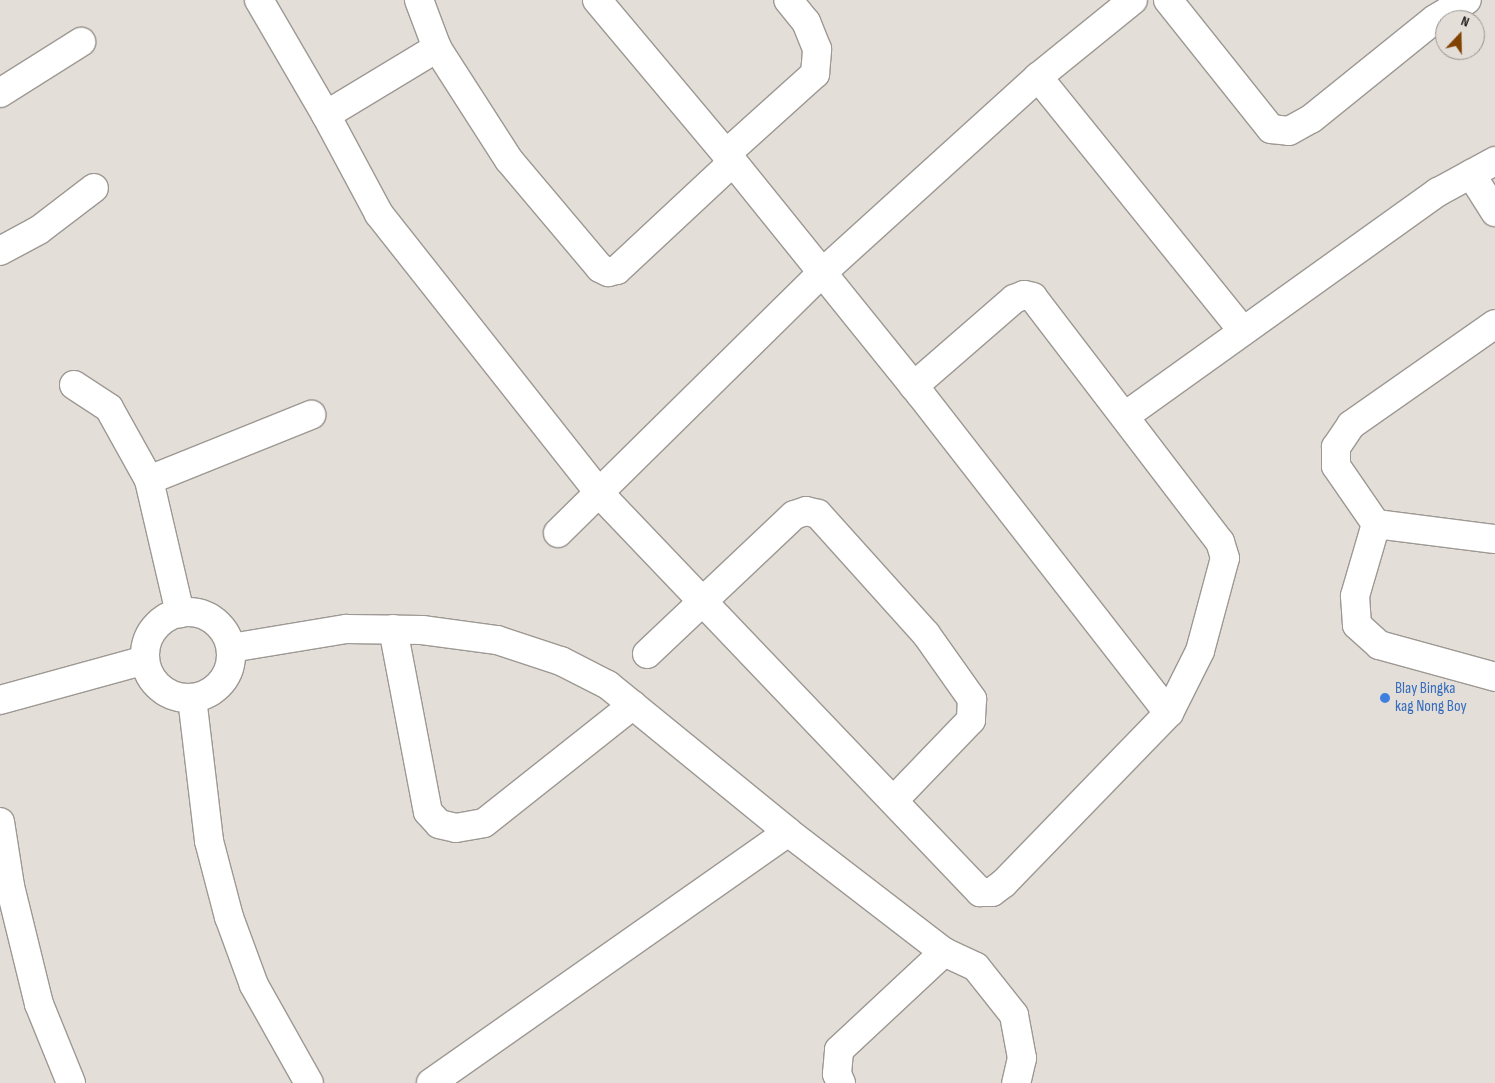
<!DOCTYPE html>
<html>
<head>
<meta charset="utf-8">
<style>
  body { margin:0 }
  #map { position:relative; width:1495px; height:1083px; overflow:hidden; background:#e4ded8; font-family:"Sofia Sans Condensed",sans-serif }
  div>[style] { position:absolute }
  .roads { filter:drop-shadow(1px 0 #9d9893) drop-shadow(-1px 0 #9d9893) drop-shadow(0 1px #9d9893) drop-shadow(0 -1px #9d9893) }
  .minor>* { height:28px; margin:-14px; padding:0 14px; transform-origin:14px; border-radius:14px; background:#fff }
  .minor>.ring { margin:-14px; padding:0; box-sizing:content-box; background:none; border:28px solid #fff; border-radius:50% }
  .dots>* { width:14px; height:14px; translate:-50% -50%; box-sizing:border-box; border:2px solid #e4ded8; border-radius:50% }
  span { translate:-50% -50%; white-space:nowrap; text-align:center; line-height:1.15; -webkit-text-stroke:5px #e4ded8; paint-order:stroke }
  .shop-label { font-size:16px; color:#366cbe }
  .left { translate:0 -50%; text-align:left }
  .north { position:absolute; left:1435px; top:10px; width:50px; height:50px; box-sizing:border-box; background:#e4ded8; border:1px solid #96928e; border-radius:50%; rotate:21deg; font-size:14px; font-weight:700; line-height:20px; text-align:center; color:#22201e }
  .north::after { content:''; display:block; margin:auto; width:18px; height:22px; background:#814304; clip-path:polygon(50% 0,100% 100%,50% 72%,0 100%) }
</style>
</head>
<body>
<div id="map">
  <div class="roads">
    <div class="minor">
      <i style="left:259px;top:0;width:133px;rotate:59.8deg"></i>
      <i style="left:326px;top:115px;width:112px;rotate:61.8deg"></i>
      <i style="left:379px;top:214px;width:355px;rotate:51.7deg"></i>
      <i style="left:599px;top:493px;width:552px;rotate:46.32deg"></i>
      <i style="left:980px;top:892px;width:12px"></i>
      <i style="left:992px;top:892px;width:15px;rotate:-37deg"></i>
      <i style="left:1004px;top:883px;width:237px;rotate:-45.9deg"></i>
      <i style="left:1169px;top:713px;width:69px;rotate:-63.4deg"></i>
      <i style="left:1200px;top:651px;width:96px;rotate:-75deg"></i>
      <i style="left:1225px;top:558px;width:17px;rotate:-107deg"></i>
      <i style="left:1220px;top:542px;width:308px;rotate:-127.4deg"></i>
      <i style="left:1033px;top:297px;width:9px;rotate:-167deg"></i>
      <i style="left:1024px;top:295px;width:11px;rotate:158deg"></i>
      <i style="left:1014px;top:299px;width:133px;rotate:139deg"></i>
      <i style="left:419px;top:0;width:51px;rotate:69.4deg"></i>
      <i style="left:437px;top:48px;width:133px;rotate:57.3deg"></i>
      <i style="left:509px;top:160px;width:141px;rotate:49.9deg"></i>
      <i style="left:600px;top:268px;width:9px;rotate:27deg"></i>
      <i style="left:608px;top:272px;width:9px;rotate:-13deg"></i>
      <i style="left:617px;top:270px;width:158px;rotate:-43deg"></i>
      <i style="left:597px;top:0;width:212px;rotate:50deg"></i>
      <i style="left:733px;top:162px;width:299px;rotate:51.1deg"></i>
      <i style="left:921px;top:395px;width:403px;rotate:52.1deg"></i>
      <i style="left:1168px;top:0;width:165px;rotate:51.4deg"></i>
      <i style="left:1271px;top:129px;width:18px;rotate:6deg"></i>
      <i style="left:1289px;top:131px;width:25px;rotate:-29deg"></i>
      <i style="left:1311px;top:119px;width:159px;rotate:-38.9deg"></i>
      <i style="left:1435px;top:19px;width:37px;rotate:-31deg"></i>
      <i style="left:1038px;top:77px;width:326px;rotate:51.1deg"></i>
      <i style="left:0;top:93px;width:96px;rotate:-32.2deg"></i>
      <i style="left:326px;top:115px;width:130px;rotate:-31.1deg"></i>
      <i style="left:726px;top:154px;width:120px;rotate:-42deg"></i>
      <i style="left:815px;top:74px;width:25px;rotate:-85deg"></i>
      <i style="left:817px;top:49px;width:29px;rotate:-112deg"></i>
      <i style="left:806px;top:22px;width:28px;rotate:-129deg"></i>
      <i style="left:1471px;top:174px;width:45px;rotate:57.7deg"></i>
      <i style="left:0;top:251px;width:44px;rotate:-28.3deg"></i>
      <i style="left:39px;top:230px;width:69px;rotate:-37.4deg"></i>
      <i style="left:1495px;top:324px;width:176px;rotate:145deg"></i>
      <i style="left:1351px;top:425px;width:27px;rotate:124deg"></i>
      <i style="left:1336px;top:447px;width:19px;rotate:90deg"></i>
      <i style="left:1336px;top:466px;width:70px;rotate:55.4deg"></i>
      <i style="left:1376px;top:524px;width:120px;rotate:7.2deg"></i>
      <i style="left:74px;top:385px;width:42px;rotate:33.3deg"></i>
      <i style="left:109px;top:408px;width:82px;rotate:60.9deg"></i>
      <i style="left:149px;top:480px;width:137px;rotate:76.9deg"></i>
      <i style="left:1125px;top:416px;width:385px;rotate:-35.6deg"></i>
      <i style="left:1438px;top:192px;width:65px;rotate:-28.5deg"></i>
      <i style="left:149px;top:480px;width:175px;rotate:-21.9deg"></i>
      <i style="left:1376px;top:524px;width:75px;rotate:106.3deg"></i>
      <i style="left:1355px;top:596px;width:29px;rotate:86deg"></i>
      <i style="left:1357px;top:625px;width:30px;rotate:42deg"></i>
      <i style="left:1379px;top:645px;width:120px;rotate:15.4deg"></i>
      <i style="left:558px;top:533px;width:371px;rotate:-44.6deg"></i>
      <i style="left:822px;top:273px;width:292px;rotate:-42.2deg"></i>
      <i style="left:1038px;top:77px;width:122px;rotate:-39deg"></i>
      <i class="ring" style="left:145px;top:612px;width:58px;height:58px"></i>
      <i style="left:393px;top:629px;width:186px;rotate:79.2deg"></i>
      <i style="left:428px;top:812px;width:16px;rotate:47deg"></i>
      <i style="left:439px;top:824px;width:17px;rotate:13deg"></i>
      <i style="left:456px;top:828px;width:28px;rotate:-10deg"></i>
      <i style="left:484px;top:823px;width:190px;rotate:-38.4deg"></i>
      <i style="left:231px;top:648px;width:117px;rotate:-9.4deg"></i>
      <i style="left:346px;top:629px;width:76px;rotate:0.8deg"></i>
      <i style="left:422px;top:630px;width:76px;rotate:7.6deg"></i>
      <i style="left:497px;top:640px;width:67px;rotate:18.2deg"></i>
      <i style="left:561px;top:661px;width:53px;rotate:27.1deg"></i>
      <i style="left:608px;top:685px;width:232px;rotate:39.2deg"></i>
      <i style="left:788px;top:832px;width:197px;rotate:37.6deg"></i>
      <i style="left:944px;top:952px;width:35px;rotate:25deg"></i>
      <i style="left:976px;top:967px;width:61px;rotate:51.6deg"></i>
      <i style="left:1014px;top:1015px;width:44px;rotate:79.5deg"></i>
      <i style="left:1022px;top:1058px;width:26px;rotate:103deg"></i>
      <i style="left:647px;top:654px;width:202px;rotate:-43.4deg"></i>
      <i style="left:794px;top:515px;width:13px;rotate:-18deg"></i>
      <i style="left:806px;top:511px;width:12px;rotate:14deg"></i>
      <i style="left:818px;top:514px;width:161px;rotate:48deg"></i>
      <i style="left:926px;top:634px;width:80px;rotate:54.7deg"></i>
      <i style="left:972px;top:699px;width:21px;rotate:93deg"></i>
      <i style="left:971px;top:720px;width:112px;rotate:133.9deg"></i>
      <i style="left:192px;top:698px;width:144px;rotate:83.2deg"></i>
      <i style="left:209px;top:841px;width:79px;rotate:75.3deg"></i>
      <i style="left:229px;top:917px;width:72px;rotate:69.8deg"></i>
      <i style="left:254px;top:985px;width:112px;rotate:60.7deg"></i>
      <i style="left:0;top:700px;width:150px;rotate:-15.4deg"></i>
      <i style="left:0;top:822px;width:65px;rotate:81.1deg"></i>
      <i style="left:10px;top:886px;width:122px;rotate:76.2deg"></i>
      <i style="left:39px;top:1004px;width:85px;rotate:67.9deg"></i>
      <i style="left:431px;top:1083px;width:436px;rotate:-35.1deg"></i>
      <i style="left:841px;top:1083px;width:10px;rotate:-114deg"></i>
      <i style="left:837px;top:1074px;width:24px;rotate:-85deg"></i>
      <i style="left:839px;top:1050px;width:144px;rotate:-43deg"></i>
    </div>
  </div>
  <div class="dots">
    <i style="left:1385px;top:698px;background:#3f7fe0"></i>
  </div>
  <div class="shop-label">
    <span class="left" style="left:1395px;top:698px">Blay Bingka<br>kag Nong Boy</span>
  </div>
  <div class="north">N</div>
</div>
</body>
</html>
